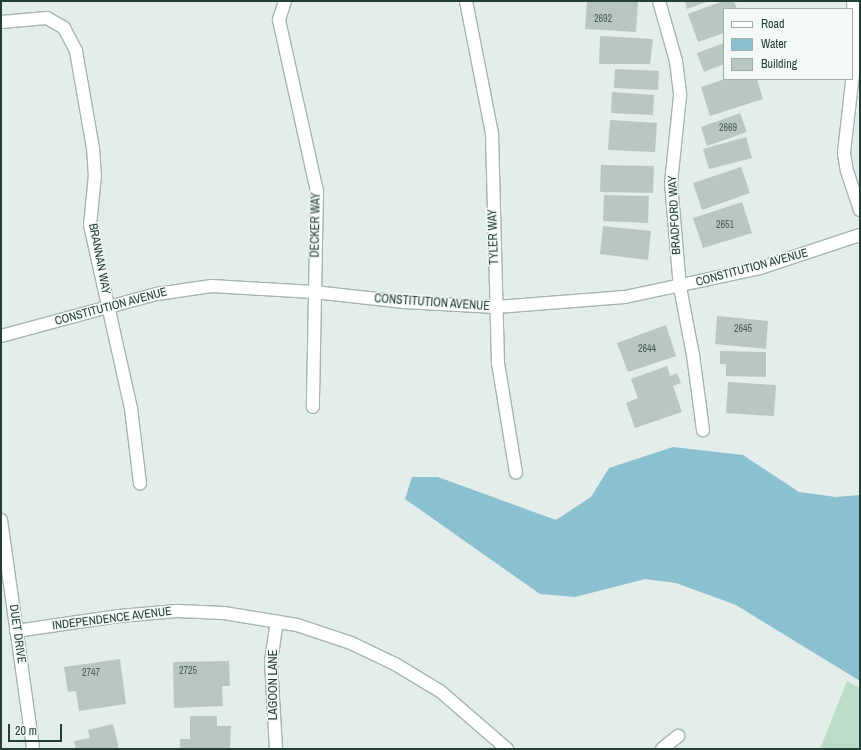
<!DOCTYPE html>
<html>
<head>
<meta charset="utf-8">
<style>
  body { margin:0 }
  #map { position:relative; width:861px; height:750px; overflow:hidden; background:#e3ede9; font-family:"Archivo Narrow",sans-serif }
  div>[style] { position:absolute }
  .green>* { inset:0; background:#bcddc8 }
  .water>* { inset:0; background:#8bc0d1 }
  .building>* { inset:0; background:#b8c7c2 }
  .roads { filter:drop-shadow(1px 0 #a6b5b1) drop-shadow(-1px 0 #a6b5b1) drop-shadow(0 1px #a6b5b1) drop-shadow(0 -1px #a6b5b1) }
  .minor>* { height:12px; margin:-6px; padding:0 6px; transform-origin:6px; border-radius:6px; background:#fff }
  span { translate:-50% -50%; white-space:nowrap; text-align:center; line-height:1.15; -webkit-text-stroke:3px #f3f9f7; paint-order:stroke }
  .number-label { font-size:10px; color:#48605b }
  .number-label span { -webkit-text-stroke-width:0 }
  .street-label { font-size:12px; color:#233e39 }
  .frame { position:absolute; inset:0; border:2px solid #233e39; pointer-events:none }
  .legend { position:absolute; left:723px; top:8px; width:130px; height:72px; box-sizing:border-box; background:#f3f9f7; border:1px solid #a0aeab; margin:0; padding:5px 7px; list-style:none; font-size:12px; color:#233e39 }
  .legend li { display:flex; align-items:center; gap:8px; height:20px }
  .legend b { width:20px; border:1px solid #a0aeab }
  .scale { position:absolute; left:8px; top:724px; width:54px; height:18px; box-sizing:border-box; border:2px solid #233e39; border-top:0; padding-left:5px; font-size:12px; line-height:14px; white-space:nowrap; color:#233e39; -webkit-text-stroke:3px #f3f9f7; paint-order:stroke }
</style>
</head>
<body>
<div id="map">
  <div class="green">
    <i style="clip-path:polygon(847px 681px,860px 688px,860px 749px,820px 749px)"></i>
  </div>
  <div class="water">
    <i style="clip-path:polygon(673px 447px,743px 455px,799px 492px,836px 497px,860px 495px,860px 681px,736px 605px,676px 583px,645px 579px,575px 597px,540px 594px,405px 499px,412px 477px,438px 477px,556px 520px,591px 497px,609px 468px)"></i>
  </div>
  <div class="building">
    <i style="clip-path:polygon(587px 1px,638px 1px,636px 32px,585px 29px)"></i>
    <i style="clip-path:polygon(685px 1px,709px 1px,687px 9px)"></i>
    <i style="clip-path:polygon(723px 1px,734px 1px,737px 9px,724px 9px,724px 33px,698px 42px,688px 14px)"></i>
    <i style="clip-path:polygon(600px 36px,653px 39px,650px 64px,599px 64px)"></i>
    <i style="clip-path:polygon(724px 43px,724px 64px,704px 72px,697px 53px)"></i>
    <i style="clip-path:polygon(615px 69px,659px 71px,658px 90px,614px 88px)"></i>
    <i style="clip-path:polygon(725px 79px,757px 79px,763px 99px,710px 116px,701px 87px)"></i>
    <i style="clip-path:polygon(612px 92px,654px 95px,653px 115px,611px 113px)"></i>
    <i style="clip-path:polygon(740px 113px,747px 132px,707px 146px,701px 127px)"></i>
    <i style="clip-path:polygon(610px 120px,657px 123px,655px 152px,608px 150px)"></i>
    <i style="clip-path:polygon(746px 137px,752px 158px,709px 169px,703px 149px)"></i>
    <i style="clip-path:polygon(601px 165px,654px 166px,653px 193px,600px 192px)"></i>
    <i style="clip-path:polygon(741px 167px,750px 193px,702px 210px,693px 183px)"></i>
    <i style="clip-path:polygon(604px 195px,649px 196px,648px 223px,603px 221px)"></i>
    <i style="clip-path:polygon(742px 202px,752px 233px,703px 248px,693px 218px)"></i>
    <i style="clip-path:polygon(603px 226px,651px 231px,648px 260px,600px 254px)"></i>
    <i style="clip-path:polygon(717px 316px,768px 321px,766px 349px,715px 344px)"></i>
    <i style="clip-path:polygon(666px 325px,676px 356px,628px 372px,617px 343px)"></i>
    <i style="clip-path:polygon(720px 351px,766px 352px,766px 377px,726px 376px,726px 364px,720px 364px)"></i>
    <i style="clip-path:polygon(667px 366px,670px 376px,677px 373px,681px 383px,673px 386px,682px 412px,635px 428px,626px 403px,638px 398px,631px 379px)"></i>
    <i style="clip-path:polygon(728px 382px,776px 385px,774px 416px,726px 413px)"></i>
    <i style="clip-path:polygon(120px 659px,126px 704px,79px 711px,76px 691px,68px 692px,64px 667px)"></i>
    <i style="clip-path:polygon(229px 661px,230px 686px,222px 686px,223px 706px,174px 708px,173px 662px)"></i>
    <i style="clip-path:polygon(190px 716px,217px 716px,217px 726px,231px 726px,230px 749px,180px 749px,180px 739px,190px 739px)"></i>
    <i style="clip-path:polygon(113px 724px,119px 749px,76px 749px,74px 741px,90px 738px,88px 730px)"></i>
  </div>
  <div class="roads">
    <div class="minor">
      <i style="left:285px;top:1px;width:20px;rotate:108deg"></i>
      <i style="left:279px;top:20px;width:175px;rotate:77.5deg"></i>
      <i style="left:317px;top:191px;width:216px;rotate:91.1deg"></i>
      <i style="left:466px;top:1px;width:136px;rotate:78.9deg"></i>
      <i style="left:492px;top:134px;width:229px;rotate:88.5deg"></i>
      <i style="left:498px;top:363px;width:111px;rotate:80.7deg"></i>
      <i style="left:659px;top:1px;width:62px;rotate:74.2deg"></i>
      <i style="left:676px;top:61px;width:35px;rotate:83deg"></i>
      <i style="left:680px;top:96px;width:87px;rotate:95.9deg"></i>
      <i style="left:671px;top:183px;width:104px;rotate:85.1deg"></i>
      <i style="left:680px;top:287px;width:69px;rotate:79.2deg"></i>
      <i style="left:693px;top:355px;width:76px;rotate:82.4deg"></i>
      <i style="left:853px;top:1px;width:46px;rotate:86.3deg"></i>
      <i style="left:856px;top:47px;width:107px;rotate:96.5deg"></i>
      <i style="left:844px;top:153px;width:18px;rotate:81deg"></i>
      <i style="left:847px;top:171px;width:41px;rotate:71.6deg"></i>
      <i style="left:1px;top:22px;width:46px;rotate:-5deg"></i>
      <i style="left:47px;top:18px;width:20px;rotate:30deg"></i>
      <i style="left:64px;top:28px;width:26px;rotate:62deg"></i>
      <i style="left:76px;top:51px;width:98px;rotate:80.1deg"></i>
      <i style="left:93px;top:148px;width:27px;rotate:86deg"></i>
      <i style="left:95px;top:175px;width:50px;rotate:95.7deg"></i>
      <i style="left:90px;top:225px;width:188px;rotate:77.4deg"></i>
      <i style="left:131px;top:408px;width:76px;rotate:83.2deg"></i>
      <i style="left:1px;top:336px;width:162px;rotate:-15.1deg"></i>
      <i style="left:157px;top:294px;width:55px;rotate:-8.4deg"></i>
      <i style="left:211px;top:286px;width:103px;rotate:3.3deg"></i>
      <i style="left:314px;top:292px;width:91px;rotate:6.3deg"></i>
      <i style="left:404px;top:302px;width:92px;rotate:3.1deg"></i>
      <i style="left:496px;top:307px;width:129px;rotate:-4.4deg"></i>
      <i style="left:625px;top:297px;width:138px;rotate:-12.1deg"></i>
      <i style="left:760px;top:268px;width:105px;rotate:-18.3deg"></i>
      <i style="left:1px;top:520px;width:231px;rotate:82deg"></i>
      <i style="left:16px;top:631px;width:104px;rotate:-8.3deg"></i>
      <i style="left:119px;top:616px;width:58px;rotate:-4.9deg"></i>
      <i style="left:177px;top:611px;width:47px;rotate:2.4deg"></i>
      <i style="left:224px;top:613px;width:74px;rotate:9.3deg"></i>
      <i style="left:297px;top:625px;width:57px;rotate:18.4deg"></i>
      <i style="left:351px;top:643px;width:49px;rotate:25.5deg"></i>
      <i style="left:395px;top:664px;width:52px;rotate:31deg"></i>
      <i style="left:440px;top:691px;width:89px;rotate:40.9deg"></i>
      <i style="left:276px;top:749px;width:88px;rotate:-93.3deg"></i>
      <i style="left:271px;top:661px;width:40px;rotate:-81.5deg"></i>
      <i style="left:662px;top:749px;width:21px;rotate:-39deg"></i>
    </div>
  </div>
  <div class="number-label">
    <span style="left:603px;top:19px">2692</span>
    <span style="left:728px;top:128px">2669</span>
    <span style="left:725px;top:225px">2651</span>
    <span style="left:743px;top:329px">2645</span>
    <span style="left:647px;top:349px">2644</span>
    <span style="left:188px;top:671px">2725</span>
    <span style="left:91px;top:673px">2747</span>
  </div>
  <div class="street-label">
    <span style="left:675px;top:215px;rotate:-93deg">BRADFORD WAY</span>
    <span style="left:316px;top:225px;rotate:-89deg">DECKER WAY</span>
    <span style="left:494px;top:237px;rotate:-92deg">TYLER WAY</span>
    <span style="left:99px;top:259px;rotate:79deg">BRANNAN WAY</span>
    <span style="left:752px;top:268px;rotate:-15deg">CONSTITUTION AVENUE</span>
    <span style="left:432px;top:303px;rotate:4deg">CONSTITUTION AVENUE</span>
    <span style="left:111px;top:307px;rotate:-15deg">CONSTITUTION AVENUE</span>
    <span style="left:112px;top:619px;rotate:-7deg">INDEPENDENCE AVENUE</span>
    <span style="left:17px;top:634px;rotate:82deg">DUET DRIVE</span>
    <span style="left:274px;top:685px;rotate:-90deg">LAGOON LANE</span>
  </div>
  <div class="frame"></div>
  <ul class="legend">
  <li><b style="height:5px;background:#fff"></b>Road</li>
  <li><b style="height:11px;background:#8bc0d1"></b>Water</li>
  <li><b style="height:11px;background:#b8c7c2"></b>Building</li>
  </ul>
  <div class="scale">20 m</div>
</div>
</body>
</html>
